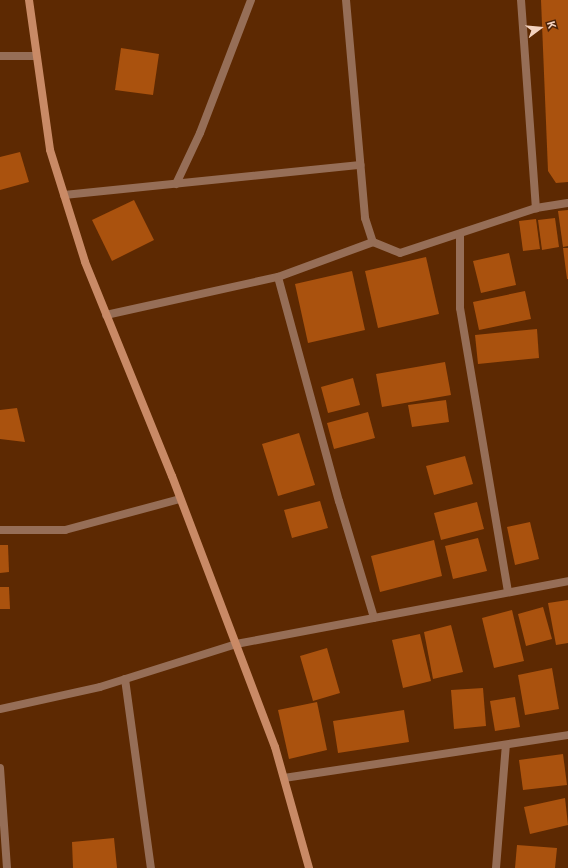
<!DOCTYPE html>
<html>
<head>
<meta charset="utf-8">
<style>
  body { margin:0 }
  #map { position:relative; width:568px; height:868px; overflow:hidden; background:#5d2902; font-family:"Noto Sans",sans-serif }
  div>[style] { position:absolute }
  .building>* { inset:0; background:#aa520e }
  .street>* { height:8px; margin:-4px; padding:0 4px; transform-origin:4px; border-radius:4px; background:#966e57 }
  .secondary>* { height:8px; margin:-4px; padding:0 4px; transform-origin:4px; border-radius:4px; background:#c98a66 }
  span { translate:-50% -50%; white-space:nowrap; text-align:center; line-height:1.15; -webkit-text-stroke:3.5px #4c2308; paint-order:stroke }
  .north { position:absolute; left:520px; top:8px; width:40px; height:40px; -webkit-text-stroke:3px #4c2308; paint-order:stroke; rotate:74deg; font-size:11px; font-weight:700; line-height:16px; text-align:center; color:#f3d2bf }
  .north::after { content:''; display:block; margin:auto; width:14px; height:18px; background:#f3d2bf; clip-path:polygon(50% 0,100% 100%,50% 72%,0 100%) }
</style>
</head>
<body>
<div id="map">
  <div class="building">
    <i style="clip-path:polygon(541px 0,568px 0,568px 182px,556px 183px,548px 171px)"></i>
    <i style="clip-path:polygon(121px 48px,159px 54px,153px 95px,115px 90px)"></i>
    <i style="clip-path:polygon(20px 152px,29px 182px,0 190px,0 157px)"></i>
    <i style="clip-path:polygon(134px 200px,154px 240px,112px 261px,92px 220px)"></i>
    <i style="clip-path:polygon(568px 210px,568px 246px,563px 247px,558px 211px)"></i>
    <i style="clip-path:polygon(555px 218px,559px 247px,542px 250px,538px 220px)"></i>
    <i style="clip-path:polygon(536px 219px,540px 249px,523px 251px,519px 221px)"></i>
    <i style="clip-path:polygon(563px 248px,568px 248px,568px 279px,567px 279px)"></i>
    <i style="clip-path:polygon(509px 253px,516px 285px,481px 293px,473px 261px)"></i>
    <i style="clip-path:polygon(426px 257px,439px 314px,378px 328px,365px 271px)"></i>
    <i style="clip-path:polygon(352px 271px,365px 330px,308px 343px,295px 284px)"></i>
    <i style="clip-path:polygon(525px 291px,531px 319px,479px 330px,473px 302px)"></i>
    <i style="clip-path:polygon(537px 329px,539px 358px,478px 364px,475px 335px)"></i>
    <i style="clip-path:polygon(445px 362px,451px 395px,382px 407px,376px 374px)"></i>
    <i style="clip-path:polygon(353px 378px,360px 405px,328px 413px,321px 387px)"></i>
    <i style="clip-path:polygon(446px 400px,449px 422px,412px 427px,408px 405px)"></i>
    <i style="clip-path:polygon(17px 408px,25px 442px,0 439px,0 410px)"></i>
    <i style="clip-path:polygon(368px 412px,375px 438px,334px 449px,327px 423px)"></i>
    <i style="clip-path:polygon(299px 433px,315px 485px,278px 496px,262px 444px)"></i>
    <i style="clip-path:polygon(465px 456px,473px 484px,434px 495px,426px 466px)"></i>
    <i style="clip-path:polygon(320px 501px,328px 528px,292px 538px,284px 510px)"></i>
    <i style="clip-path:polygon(477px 502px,484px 529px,441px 540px,434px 513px)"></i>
    <i style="clip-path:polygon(530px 522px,539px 559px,515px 565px,507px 527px)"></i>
    <i style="clip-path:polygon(478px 538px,487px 571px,453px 579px,445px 546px)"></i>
    <i style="clip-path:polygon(434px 540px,442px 576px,380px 592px,371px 556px)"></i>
    <i style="clip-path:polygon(0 545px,8px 545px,9px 572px,0 573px)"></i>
    <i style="clip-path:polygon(0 587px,9px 587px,10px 609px,0 609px)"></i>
    <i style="clip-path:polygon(568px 600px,568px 643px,556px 645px,548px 603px)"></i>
    <i style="clip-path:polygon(543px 607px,552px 639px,526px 646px,518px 614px)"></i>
    <i style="clip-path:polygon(512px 610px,524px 661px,494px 668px,482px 618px)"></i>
    <i style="clip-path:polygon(451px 625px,463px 672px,433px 679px,424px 632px)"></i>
    <i style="clip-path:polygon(420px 634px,431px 681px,403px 688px,392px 640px)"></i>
    <i style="clip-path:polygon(327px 648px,340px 693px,313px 701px,300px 656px)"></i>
    <i style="clip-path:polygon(552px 668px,559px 709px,525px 715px,518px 675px)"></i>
    <i style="clip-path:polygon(483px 688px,486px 726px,454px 729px,451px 690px)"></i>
    <i style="clip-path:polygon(515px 697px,520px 727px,495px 731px,490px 701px)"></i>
    <i style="clip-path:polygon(317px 702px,327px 750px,289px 759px,278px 710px)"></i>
    <i style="clip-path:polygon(404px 710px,409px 742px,338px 753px,333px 721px)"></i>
    <i style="clip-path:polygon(563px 754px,567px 785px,523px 790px,519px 760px)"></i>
    <i style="clip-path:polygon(565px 798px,568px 825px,530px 834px,524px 807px)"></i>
    <i style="clip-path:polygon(114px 838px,117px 868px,73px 868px,72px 842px)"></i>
    <i style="clip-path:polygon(517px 845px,557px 848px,555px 868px,515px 868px)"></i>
  </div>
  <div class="street">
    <i style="left:346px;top:0;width:219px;rotate:85deg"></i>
    <i style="left:365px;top:218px;width:25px;rotate:72deg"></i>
    <i style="left:373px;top:242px;width:29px;rotate:22deg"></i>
    <i style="left:400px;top:253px;width:143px;rotate:-18.3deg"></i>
    <i style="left:536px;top:208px;width:32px;rotate:-9deg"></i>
    <i style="left:521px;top:0;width:209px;rotate:85.9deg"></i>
    <i style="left:0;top:56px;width:36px"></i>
    <i style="left:176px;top:184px;width:56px;rotate:-64.8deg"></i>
    <i style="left:200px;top:133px;width:142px;rotate:-69deg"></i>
    <i style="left:64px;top:195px;width:298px;rotate:-5.8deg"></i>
    <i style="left:460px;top:234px;width:74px;rotate:90deg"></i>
    <i style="left:460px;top:308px;width:288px;rotate:80.4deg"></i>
    <i style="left:278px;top:277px;width:232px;rotate:74.8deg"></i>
    <i style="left:339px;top:501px;width:122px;rotate:73.3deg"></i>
    <i style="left:106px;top:315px;width:176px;rotate:-12.5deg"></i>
    <i style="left:278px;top:277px;width:101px;rotate:-20.2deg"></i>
    <i style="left:0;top:530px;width:65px"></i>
    <i style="left:65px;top:530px;width:119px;rotate:-15.1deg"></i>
    <i style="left:125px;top:679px;width:191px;rotate:82.2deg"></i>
    <i style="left:0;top:709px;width:102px;rotate:-12.4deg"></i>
    <i style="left:100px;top:687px;width:143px;rotate:-17.5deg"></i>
    <i style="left:236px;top:644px;width:338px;rotate:-10.7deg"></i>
    <i style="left:0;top:768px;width:100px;rotate:86deg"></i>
    <i style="left:284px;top:778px;width:287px;rotate:-8.6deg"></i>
    <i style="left:496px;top:868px;width:123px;rotate:-85.4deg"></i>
  </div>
  <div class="secondary">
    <i style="left:29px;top:0;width:151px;rotate:82deg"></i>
    <i style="left:50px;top:150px;width:117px;rotate:72.6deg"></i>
    <i style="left:85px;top:262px;width:231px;rotate:67.9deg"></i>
    <i style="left:172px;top:476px;width:290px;rotate:69.2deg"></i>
    <i style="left:275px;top:747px;width:126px;rotate:74.3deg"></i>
  </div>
  <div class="north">K</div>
</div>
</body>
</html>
